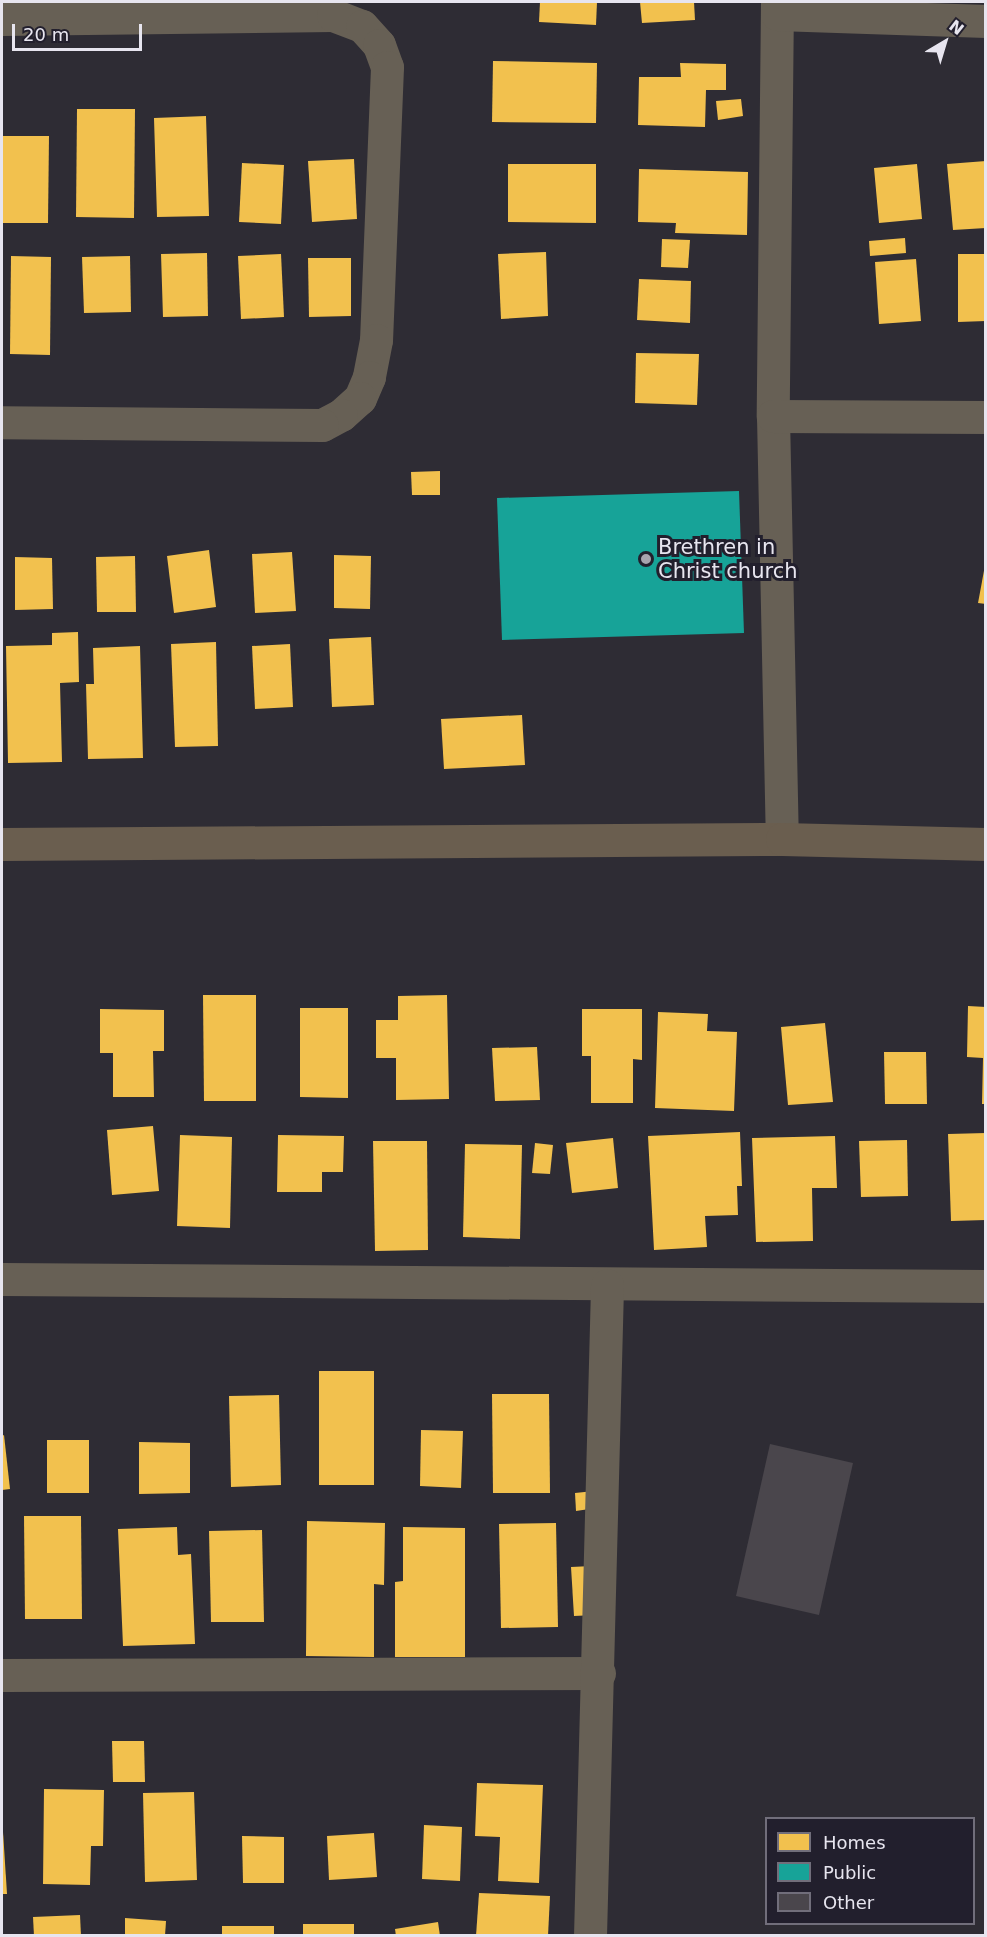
<!DOCTYPE html>
<html>
<head>
<meta charset="utf-8">
<style>
  body { margin:0 }
  #map { position:relative; width:987px; height:1937px; overflow:hidden; background:#2e2c34; font-family:"DejaVu Sans",sans-serif }
  div>[style] { position:absolute }
  .homes>* { inset:0; background:#f2c14e }
  .public>* { inset:0; background:#17a398 }
  .building>* { inset:0; background:#4a464c }
  .street>* { height:33px; margin:-16.5px; padding:0 16.5px; transform-origin:16.5px; border-radius:16.5px; background:#676055 }
  .secondary>* { height:33px; margin:-16.5px; padding:0 16.5px; transform-origin:16.5px; border-radius:16.5px; background:#6a5e4f }
  .dots>* { width:16px; height:16px; translate:-50% -50%; box-sizing:border-box; border:3px solid #221f2d; border-radius:50% }
  span { translate:-50% -50%; white-space:nowrap; text-align:center; line-height:1.15; -webkit-text-stroke:6px #221f2d; paint-order:stroke }
  .poi-label { font-size:21px; color:#e7e5ef }
  .left { translate:0 -50%; text-align:left }
  .frame { position:absolute; inset:0; border:3px solid #e7e5ef; pointer-events:none }
  .legend { position:absolute; left:765px; top:1817px; width:210px; height:108px; box-sizing:border-box; background:#221f2d; border:2px solid #716e7b; margin:0; padding:8px 10px; list-style:none; font-size:18px; color:#e7e5ef }
  .legend li { display:flex; align-items:center; gap:12px; height:30px }
  .legend b { width:30px; border:2px solid #716e7b }
  .north { position:absolute; left:915px; top:12px; width:60px; height:60px; -webkit-text-stroke:4px #221f2d; paint-order:stroke; rotate:38deg; font-size:16px; font-weight:700; line-height:24px; text-align:center; color:#e7e5ef }
  .north::after { content:''; display:block; margin:auto; width:21px; height:27px; background:#e7e5ef; clip-path:polygon(50% 0,100% 100%,50% 72%,0 100%) }
  .scale { position:absolute; left:12px; top:24px; width:130px; height:27px; box-sizing:border-box; border:3px solid #e7e5ef; border-top:0; padding-left:8px; font-size:18px; line-height:21px; white-space:nowrap; color:#e7e5ef; -webkit-text-stroke:4px #221f2d; paint-order:stroke }
</style>
</head>
<body>
<div id="map">
  <div class="homes">
    <i style="clip-path:polygon(540px 2px,597px 2px,596px 25px,539px 22px)"></i>
    <i style="clip-path:polygon(640px 2px,694px 2px,695px 20px,642px 23px)"></i>
    <i style="clip-path:polygon(493px 61px,597px 63px,596px 123px,492px 122px)"></i>
    <i style="clip-path:polygon(680px 63px,726px 64px,726px 90px,706px 90px,705px 127px,638px 125px,639px 77px,681px 77px)"></i>
    <i style="clip-path:polygon(741px 99px,743px 116px,718px 120px,716px 101px)"></i>
    <i style="clip-path:polygon(77px 109px,135px 109px,134px 218px,76px 217px)"></i>
    <i style="clip-path:polygon(206px 116px,209px 216px,157px 217px,154px 118px)"></i>
    <i style="clip-path:polygon(3px 136px,49px 136px,48px 223px,3px 223px)"></i>
    <i style="clip-path:polygon(354px 159px,357px 219px,312px 222px,308px 161px)"></i>
    <i style="clip-path:polygon(986px 161px,986px 228px,953px 230px,947px 164px)"></i>
    <i style="clip-path:polygon(242px 163px,284px 165px,281px 224px,239px 222px)"></i>
    <i style="clip-path:polygon(508px 164px,596px 164px,596px 223px,508px 222px)"></i>
    <i style="clip-path:polygon(917px 164px,922px 219px,879px 223px,874px 168px)"></i>
    <i style="clip-path:polygon(639px 169px,748px 172px,747px 235px,675px 233px,676px 223px,638px 222px)"></i>
    <i style="clip-path:polygon(905px 238px,906px 253px,870px 256px,869px 241px)"></i>
    <i style="clip-path:polygon(662px 239px,690px 240px,688px 268px,661px 267px)"></i>
    <i style="clip-path:polygon(546px 252px,548px 316px,501px 319px,498px 254px)"></i>
    <i style="clip-path:polygon(207px 253px,208px 316px,163px 317px,161px 254px)"></i>
    <i style="clip-path:polygon(281px 254px,284px 317px,241px 319px,238px 256px)"></i>
    <i style="clip-path:polygon(958px 254px,986px 254px,986px 321px,958px 322px)"></i>
    <i style="clip-path:polygon(11px 256px,51px 257px,50px 355px,10px 354px)"></i>
    <i style="clip-path:polygon(130px 256px,131px 312px,84px 313px,82px 257px)"></i>
    <i style="clip-path:polygon(308px 258px,351px 258px,351px 316px,309px 317px)"></i>
    <i style="clip-path:polygon(916px 259px,921px 321px,879px 324px,875px 262px)"></i>
    <i style="clip-path:polygon(639px 279px,691px 281px,690px 323px,637px 320px)"></i>
    <i style="clip-path:polygon(636px 353px,699px 354px,697px 405px,635px 403px)"></i>
    <i style="clip-path:polygon(440px 471px,440px 495px,412px 495px,411px 472px)"></i>
    <i style="clip-path:polygon(209px 550px,216px 607px,174px 613px,167px 556px)"></i>
    <i style="clip-path:polygon(292px 552px,296px 611px,255px 613px,252px 554px)"></i>
    <i style="clip-path:polygon(334px 555px,371px 556px,370px 609px,334px 608px)"></i>
    <i style="clip-path:polygon(135px 556px,136px 612px,97px 612px,96px 557px)"></i>
    <i style="clip-path:polygon(15px 557px,52px 558px,53px 609px,15px 610px)"></i>
    <i style="clip-path:polygon(986px 560px,986px 604px,978px 603px)"></i>
    <i style="clip-path:polygon(78px 632px,79px 682px,60px 683px,62px 762px,8px 763px,6px 646px,52px 645px,52px 633px)"></i>
    <i style="clip-path:polygon(371px 637px,374px 705px,332px 707px,329px 639px)"></i>
    <i style="clip-path:polygon(216px 642px,218px 746px,175px 747px,171px 644px)"></i>
    <i style="clip-path:polygon(290px 644px,293px 707px,255px 709px,252px 646px)"></i>
    <i style="clip-path:polygon(140px 646px,143px 758px,88px 759px,86px 684px,94px 684px,93px 648px)"></i>
    <i style="clip-path:polygon(522px 715px,525px 765px,444px 769px,441px 719px)"></i>
    <i style="clip-path:polygon(203px 995px,256px 995px,256px 1101px,204px 1101px)"></i>
    <i style="clip-path:polygon(447px 995px,449px 1099px,396px 1100px,396px 1058px,376px 1058px,376px 1020px,398px 1020px,398px 996px)"></i>
    <i style="clip-path:polygon(968px 1006px,986px 1007px,986px 1104px,982px 1104px,983px 1058px,967px 1057px)"></i>
    <i style="clip-path:polygon(300px 1008px,348px 1008px,348px 1098px,300px 1097px)"></i>
    <i style="clip-path:polygon(100px 1009px,164px 1010px,164px 1051px,153px 1051px,154px 1097px,113px 1097px,113px 1053px,100px 1053px)"></i>
    <i style="clip-path:polygon(582px 1009px,642px 1009px,642px 1060px,633px 1059px,633px 1103px,591px 1103px,591px 1056px,582px 1056px)"></i>
    <i style="clip-path:polygon(658px 1012px,708px 1014px,707px 1031px,737px 1032px,734px 1111px,655px 1108px)"></i>
    <i style="clip-path:polygon(825px 1023px,833px 1102px,788px 1105px,781px 1027px)"></i>
    <i style="clip-path:polygon(537px 1047px,540px 1100px,495px 1101px,492px 1048px)"></i>
    <i style="clip-path:polygon(884px 1052px,926px 1052px,927px 1104px,885px 1104px)"></i>
    <i style="clip-path:polygon(153px 1126px,159px 1191px,112px 1195px,107px 1130px)"></i>
    <i style="clip-path:polygon(740px 1132px,742px 1186px,737px 1186px,738px 1215px,705px 1216px,707px 1247px,654px 1250px,648px 1136px)"></i>
    <i style="clip-path:polygon(986px 1133px,986px 1220px,951px 1221px,948px 1134px)"></i>
    <i style="clip-path:polygon(180px 1135px,232px 1137px,230px 1228px,177px 1226px)"></i>
    <i style="clip-path:polygon(278px 1135px,344px 1136px,343px 1172px,322px 1172px,322px 1192px,277px 1192px)"></i>
    <i style="clip-path:polygon(835px 1136px,837px 1188px,812px 1188px,813px 1241px,756px 1242px,752px 1138px)"></i>
    <i style="clip-path:polygon(613px 1138px,618px 1188px,572px 1193px,566px 1143px)"></i>
    <i style="clip-path:polygon(907px 1140px,908px 1196px,861px 1197px,859px 1141px)"></i>
    <i style="clip-path:polygon(373px 1141px,427px 1141px,428px 1250px,375px 1251px)"></i>
    <i style="clip-path:polygon(535px 1143px,553px 1145px,550px 1174px,532px 1173px)"></i>
    <i style="clip-path:polygon(465px 1144px,522px 1145px,520px 1239px,463px 1237px)"></i>
    <i style="clip-path:polygon(319px 1371px,374px 1371px,374px 1485px,319px 1485px)"></i>
    <i style="clip-path:polygon(492px 1394px,549px 1394px,550px 1493px,493px 1493px)"></i>
    <i style="clip-path:polygon(279px 1395px,281px 1485px,231px 1487px,229px 1396px)"></i>
    <i style="clip-path:polygon(421px 1430px,463px 1431px,461px 1488px,420px 1486px)"></i>
    <i style="clip-path:polygon(4px 1435px,10px 1489px,2px 1490px,2px 1436px)"></i>
    <i style="clip-path:polygon(47px 1440px,89px 1440px,89px 1493px,47px 1493px)"></i>
    <i style="clip-path:polygon(139px 1442px,190px 1443px,190px 1493px,139px 1494px)"></i>
    <i style="clip-path:polygon(594px 1491px,596px 1508px,576px 1511px,575px 1493px)"></i>
    <i style="clip-path:polygon(24px 1516px,81px 1516px,82px 1619px,25px 1619px)"></i>
    <i style="clip-path:polygon(307px 1521px,385px 1523px,384px 1585px,374px 1584px,374px 1657px,306px 1656px)"></i>
    <i style="clip-path:polygon(556px 1523px,558px 1627px,501px 1628px,499px 1524px)"></i>
    <i style="clip-path:polygon(177px 1527px,178px 1555px,191px 1554px,195px 1644px,123px 1646px,118px 1529px)"></i>
    <i style="clip-path:polygon(403px 1527px,465px 1528px,465px 1657px,395px 1657px,395px 1582px,403px 1581px)"></i>
    <i style="clip-path:polygon(262px 1530px,264px 1622px,211px 1622px,209px 1531px)"></i>
    <i style="clip-path:polygon(592px 1566px,595px 1615px,574px 1616px,571px 1567px)"></i>
    <i style="clip-path:polygon(112px 1741px,144px 1741px,145px 1782px,113px 1782px)"></i>
    <i style="clip-path:polygon(477px 1783px,543px 1785px,539px 1883px,498px 1881px,500px 1837px,475px 1836px)"></i>
    <i style="clip-path:polygon(44px 1789px,104px 1790px,103px 1846px,91px 1846px,90px 1885px,43px 1884px)"></i>
    <i style="clip-path:polygon(194px 1792px,197px 1880px,145px 1882px,143px 1793px)"></i>
    <i style="clip-path:polygon(2px 1816px,7px 1894px,2px 1894px)"></i>
    <i style="clip-path:polygon(424px 1825px,462px 1827px,460px 1881px,422px 1879px)"></i>
    <i style="clip-path:polygon(374px 1833px,377px 1877px,329px 1880px,327px 1836px)"></i>
    <i style="clip-path:polygon(242px 1836px,284px 1837px,284px 1883px,243px 1883px)"></i>
    <i style="clip-path:polygon(479px 1893px,550px 1896px,548px 1936px,476px 1936px)"></i>
    <i style="clip-path:polygon(80px 1915px,81px 1936px,34px 1936px,33px 1917px)"></i>
    <i style="clip-path:polygon(125px 1918px,166px 1921px,165px 1936px,125px 1936px)"></i>
    <i style="clip-path:polygon(438px 1922px,440px 1936px,396px 1936px,395px 1929px)"></i>
    <i style="clip-path:polygon(303px 1924px,354px 1924px,354px 1936px,303px 1936px)"></i>
    <i style="clip-path:polygon(222px 1926px,274px 1926px,274px 1936px,222px 1936px)"></i>
  </div>
  <div class="public">
    <i style="clip-path:polygon(739px 491px,744px 633px,502px 640px,497px 498px)"></i>
  </div>
  <div class="building">
    <i style="clip-path:polygon(770px 1444px,853px 1463px,819px 1615px,736px 1596px)"></i>
  </div>
  <div class="street">
    <i style="left:777px;top:2px;width:414px;rotate:90.6deg"></i>
    <i style="left:773px;top:416px;width:423px;rotate:88.8deg"></i>
    <i style="left:777px;top:14px;width:209px;rotate:1.9deg"></i>
    <i style="left:2px;top:19px;width:331px;rotate:-0.7deg"></i>
    <i style="left:333px;top:15px;width:31px;rotate:21deg"></i>
    <i style="left:362px;top:26px;width:25px;rotate:48deg"></i>
    <i style="left:379px;top:45px;width:23px;rotate:70deg"></i>
    <i style="left:387px;top:67px;width:273px;rotate:92.3deg"></i>
    <i style="left:376px;top:340px;width:38px;rotate:101deg"></i>
    <i style="left:369px;top:377px;width:23px;rotate:113deg"></i>
    <i style="left:360px;top:398px;width:25px;rotate:138deg"></i>
    <i style="left:341px;top:415px;width:21px;rotate:152deg"></i>
    <i style="left:322px;top:425px;width:320px;rotate:-179.5deg"></i>
    <i style="left:773px;top:416px;width:213px;rotate:0.3deg"></i>
    <i style="left:2px;top:1279px;width:984px;rotate:0.41deg"></i>
    <i style="left:2px;top:1675px;width:597px;rotate:-0.19deg"></i>
    <i style="left:590px;top:1936px;width:651px;rotate:-88.5deg"></i>
  </div>
  <div class="secondary">
    <i style="left:2px;top:844px;width:780px;rotate:-0.37deg"></i>
    <i style="left:782px;top:839px;width:204px;rotate:1.4deg"></i>
  </div>
  <div class="dots">
    <i style="left:646px;top:559px;background:#a6a4ae"></i>
  </div>
  <div class="poi-label">
    <span class="left" style="left:658px;top:559px">Brethren in<br>Christ church</span>
  </div>
  <div class="frame"></div>
  <ul class="legend">
  <li><b style="height:16px;background:#f2c14e"></b>Homes</li>
  <li><b style="height:16px;background:#17a398"></b>Public</li>
  <li><b style="height:16px;background:#4a464c"></b>Other</li>
  </ul>
  <div class="north">N</div>
  <div class="scale">20 m</div>
</div>
</body>
</html>
